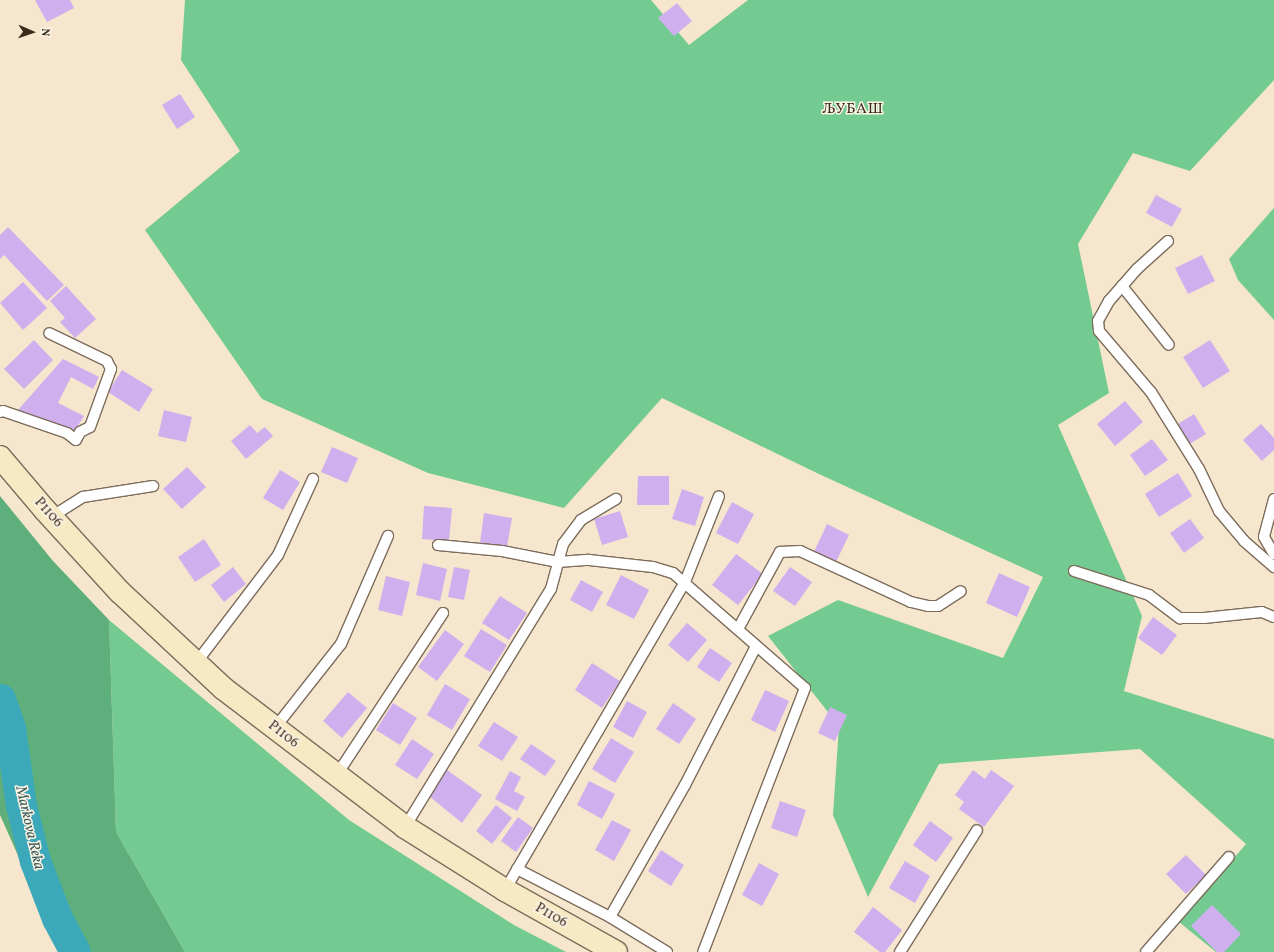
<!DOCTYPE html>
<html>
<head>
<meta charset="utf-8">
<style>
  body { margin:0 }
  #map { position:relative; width:1274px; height:952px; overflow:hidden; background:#f6e6cd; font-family:Vollkorn,serif }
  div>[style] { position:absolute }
  .green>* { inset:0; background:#73cb91 }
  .forest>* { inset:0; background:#5eaf7b }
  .river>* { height:31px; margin:-15.5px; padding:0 15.5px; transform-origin:15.5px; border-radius:15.5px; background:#3ca9bb }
  .building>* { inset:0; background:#d0afee }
  .roads { filter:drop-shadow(1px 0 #7c6c5b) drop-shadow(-1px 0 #7c6c5b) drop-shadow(0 1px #7c6c5b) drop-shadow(0 -1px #7c6c5b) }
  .lane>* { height:10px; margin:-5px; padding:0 5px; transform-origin:5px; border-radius:5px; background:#fff }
  .secondary>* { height:22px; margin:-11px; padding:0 11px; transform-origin:11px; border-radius:11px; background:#f7e9c3 }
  span { translate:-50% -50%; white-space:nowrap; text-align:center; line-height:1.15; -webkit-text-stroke:3px #fcf5e5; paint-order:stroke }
  .street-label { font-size:14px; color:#3b2a1e }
  .neighbourhood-label { font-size:15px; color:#3b2a1e; letter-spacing:1px }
  .water-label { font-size:15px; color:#3b5d5d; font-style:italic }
  .north { position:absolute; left:12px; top:12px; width:40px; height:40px; -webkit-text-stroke:3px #fcf5e5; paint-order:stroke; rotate:92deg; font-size:11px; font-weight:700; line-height:16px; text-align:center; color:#3b2a1e }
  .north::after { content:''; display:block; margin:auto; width:14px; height:18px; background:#3b2a1e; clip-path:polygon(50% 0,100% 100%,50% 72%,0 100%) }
</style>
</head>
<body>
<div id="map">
  <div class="green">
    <i style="clip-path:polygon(185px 0,651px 0,689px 45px,748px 0,1274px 0,1274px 80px,1190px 171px,1133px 153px,1078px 244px,1109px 393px,1058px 425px,1142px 616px,1124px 691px,1274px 739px,1274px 952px,1216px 952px,1179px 922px,1246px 844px,1140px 749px,939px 764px,868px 897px,833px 815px,839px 726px,768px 636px,838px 600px,1003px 658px,1043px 577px,819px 474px,662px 398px,564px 508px,428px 473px,262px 399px,145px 230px,240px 151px,181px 60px)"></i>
    <i style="clip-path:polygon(1274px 208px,1274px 320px,1238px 280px,1229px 259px)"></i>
    <i style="clip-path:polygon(109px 620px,349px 820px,514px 925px,566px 952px,185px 952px,116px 832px)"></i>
  </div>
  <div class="forest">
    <i style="clip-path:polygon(0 496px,53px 561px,109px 620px,116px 832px,185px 952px,61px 952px,0 815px)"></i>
  </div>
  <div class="river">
    <i style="left:0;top:699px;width:31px;rotate:71deg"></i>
    <i style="left:10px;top:728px;width:78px;rotate:81.9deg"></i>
    <i style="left:21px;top:805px;width:58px;rotate:76deg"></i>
    <i style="left:35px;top:861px;width:61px;rotate:68.9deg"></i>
    <i style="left:57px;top:918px;width:38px;rotate:62deg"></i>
  </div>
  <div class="building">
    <i style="clip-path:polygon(35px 0,70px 0,74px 8px,47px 22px)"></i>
    <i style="clip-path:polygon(677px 3px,692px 21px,674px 36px,658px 18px)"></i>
    <i style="clip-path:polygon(180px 94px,195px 117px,177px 129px,162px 105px)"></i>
    <i style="clip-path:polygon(1156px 195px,1182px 209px,1172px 227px,1146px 213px)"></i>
    <i style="clip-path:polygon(8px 227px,64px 285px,47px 301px,4px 255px,0 259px,0 235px)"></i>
    <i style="clip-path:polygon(1202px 255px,1215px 281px,1188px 294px,1175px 268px)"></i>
    <i style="clip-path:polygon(23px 282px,47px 308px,23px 330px,0 303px)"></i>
    <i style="clip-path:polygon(66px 286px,96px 319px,75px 338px,60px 322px,65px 318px,50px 301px)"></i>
    <i style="clip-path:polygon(34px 340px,53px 360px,24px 389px,4px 369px)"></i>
    <i style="clip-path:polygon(1210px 340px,1230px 371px,1203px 388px,1183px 357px)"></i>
    <i style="clip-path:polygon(63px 359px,99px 377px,93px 389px,71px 377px,58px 403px,84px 416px,74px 432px,17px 411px)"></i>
    <i style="clip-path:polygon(122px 370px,153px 389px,139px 412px,108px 392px)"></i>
    <i style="clip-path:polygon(1125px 401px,1143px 422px,1115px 446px,1097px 424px)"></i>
    <i style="clip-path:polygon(164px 410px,192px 417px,186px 442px,158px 436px)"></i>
    <i style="clip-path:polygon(1194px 414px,1206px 434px,1188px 445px,1176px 425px)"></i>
    <i style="clip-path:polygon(1261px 424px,1274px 438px,1274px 450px,1262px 461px,1243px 440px)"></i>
    <i style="clip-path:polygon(250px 425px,257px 433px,265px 427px,273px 436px,246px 459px,231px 441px)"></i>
    <i style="clip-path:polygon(1152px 439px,1168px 460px,1145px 476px,1130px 455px)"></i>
    <i style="clip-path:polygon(332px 447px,358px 458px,347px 483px,321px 472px)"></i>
    <i style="clip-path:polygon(187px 467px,206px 487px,182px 509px,163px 489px)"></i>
    <i style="clip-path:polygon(280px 470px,300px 482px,283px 510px,263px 498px)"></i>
    <i style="clip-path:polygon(1178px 473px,1192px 496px,1159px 517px,1145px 494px)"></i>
    <i style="clip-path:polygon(638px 476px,669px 476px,669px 505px,637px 505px)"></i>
    <i style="clip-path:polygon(682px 489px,704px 497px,695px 526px,672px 519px)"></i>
    <i style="clip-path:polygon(732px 502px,754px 514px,738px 544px,716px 533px)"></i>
    <i style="clip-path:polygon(424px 506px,452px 508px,449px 541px,422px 539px)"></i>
    <i style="clip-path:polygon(620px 511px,628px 537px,602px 545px,594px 519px)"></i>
    <i style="clip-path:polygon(484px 513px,512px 518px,507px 547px,480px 543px)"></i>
    <i style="clip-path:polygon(1190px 519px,1204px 538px,1184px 553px,1170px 533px)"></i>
    <i style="clip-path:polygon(827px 524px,849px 535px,834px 566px,812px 556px)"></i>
    <i style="clip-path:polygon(204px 539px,221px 565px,195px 582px,178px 557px)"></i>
    <i style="clip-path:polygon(736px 554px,763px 574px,738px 605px,712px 585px)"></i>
    <i style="clip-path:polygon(423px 563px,447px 569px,440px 601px,416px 595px)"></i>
    <i style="clip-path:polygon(233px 567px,246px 584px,224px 602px,211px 585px)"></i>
    <i style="clip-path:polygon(454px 567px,470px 570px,464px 600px,448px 597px)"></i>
    <i style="clip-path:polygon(790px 567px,812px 582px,795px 606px,773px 591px)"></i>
    <i style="clip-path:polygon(999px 573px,1030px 587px,1017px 617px,986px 603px)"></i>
    <i style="clip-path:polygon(621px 575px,649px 590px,634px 619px,606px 605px)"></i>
    <i style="clip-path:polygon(386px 576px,410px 582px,402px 616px,378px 610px)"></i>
    <i style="clip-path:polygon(581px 580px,603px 592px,592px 612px,570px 600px)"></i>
    <i style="clip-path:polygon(500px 596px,527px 613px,509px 640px,482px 623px)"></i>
    <i style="clip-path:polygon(1153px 617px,1177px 635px,1162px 655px,1138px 638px)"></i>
    <i style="clip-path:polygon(687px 623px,707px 640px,688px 662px,668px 645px)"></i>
    <i style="clip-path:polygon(481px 629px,507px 645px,490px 672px,464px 656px)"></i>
    <i style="clip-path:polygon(445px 630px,464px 644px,437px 681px,418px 667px)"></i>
    <i style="clip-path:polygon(710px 648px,732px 663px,719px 682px,697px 667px)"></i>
    <i style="clip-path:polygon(592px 663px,620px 681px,602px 708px,575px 690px)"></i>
    <i style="clip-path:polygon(445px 684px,470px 699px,452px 730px,427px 715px)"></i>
    <i style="clip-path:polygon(765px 690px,789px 701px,775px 732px,751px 720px)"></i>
    <i style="clip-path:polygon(348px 692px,367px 708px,342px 738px,323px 721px)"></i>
    <i style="clip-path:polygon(627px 701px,647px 712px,633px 738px,613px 727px)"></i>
    <i style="clip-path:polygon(393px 703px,417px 718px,400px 745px,376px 730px)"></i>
    <i style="clip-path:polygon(673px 703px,696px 719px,679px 744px,656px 729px)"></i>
    <i style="clip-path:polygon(830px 707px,847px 715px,835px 741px,818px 733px)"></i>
    <i style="clip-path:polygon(494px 722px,518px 737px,502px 761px,478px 746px)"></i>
    <i style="clip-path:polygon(611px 738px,634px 752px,615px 783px,592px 769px)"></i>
    <i style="clip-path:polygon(412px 739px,434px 754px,417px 779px,395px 765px)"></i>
    <i style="clip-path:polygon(531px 744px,556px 761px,545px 776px,520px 759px)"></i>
    <i style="clip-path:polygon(447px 770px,482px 795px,462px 823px,429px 796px)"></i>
    <i style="clip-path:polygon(973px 770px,985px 779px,991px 770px,1014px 786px,984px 827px,959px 809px,964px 802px,955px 795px)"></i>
    <i style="clip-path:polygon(510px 771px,521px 777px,514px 791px,525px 797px,517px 811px,495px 799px)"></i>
    <i style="clip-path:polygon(589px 781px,615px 794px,602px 819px,577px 805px)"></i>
    <i style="clip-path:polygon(780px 801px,806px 810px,797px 837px,771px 828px)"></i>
    <i style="clip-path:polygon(496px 805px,512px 818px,492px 844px,476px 831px)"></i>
    <i style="clip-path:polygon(518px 817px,533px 828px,516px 852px,501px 841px)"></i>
    <i style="clip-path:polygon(612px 820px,631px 830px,614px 861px,595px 850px)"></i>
    <i style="clip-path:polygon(930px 821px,953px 838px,936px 862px,913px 845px)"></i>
    <i style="clip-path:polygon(661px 850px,684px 865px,671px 886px,648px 871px)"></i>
    <i style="clip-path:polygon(1186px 855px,1206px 875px,1186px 894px,1166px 874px)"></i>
    <i style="clip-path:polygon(905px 861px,930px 876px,915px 903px,889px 888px)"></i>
    <i style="clip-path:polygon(759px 863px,779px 874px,762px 906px,742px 895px)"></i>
    <i style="clip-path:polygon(1212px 905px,1241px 934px,1224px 952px,1217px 952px,1191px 926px)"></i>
    <i style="clip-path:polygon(873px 907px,902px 930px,885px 952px,880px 952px,854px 932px)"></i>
  </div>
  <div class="roads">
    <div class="lane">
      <i style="left:1168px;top:241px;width:42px;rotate:137.9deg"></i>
      <i style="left:1137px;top:269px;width:43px;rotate:131.2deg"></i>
      <i style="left:1109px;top:301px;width:23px;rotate:119deg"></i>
      <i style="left:1098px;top:321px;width:10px;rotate:84deg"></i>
      <i style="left:1099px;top:331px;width:80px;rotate:49.6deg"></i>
      <i style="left:1151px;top:392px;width:91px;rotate:58.1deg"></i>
      <i style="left:1199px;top:469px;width:47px;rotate:64.5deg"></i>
      <i style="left:1219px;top:511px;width:39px;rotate:50deg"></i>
      <i style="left:1244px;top:541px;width:40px;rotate:41deg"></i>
      <i style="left:1122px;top:286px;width:75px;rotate:51.5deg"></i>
      <i style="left:0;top:412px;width:3px;rotate:-18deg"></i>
      <i style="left:3px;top:411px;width:68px;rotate:19deg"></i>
      <i style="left:67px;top:433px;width:11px;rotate:38deg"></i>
      <i style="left:76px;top:440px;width:9px;rotate:-63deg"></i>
      <i style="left:80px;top:432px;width:11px;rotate:-27deg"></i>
      <i style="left:90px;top:427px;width:62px;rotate:-70.1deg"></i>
      <i style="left:111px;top:369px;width:9px;rotate:-117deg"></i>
      <i style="left:107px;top:361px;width:64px;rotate:-154.2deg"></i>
      <i style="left:1274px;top:499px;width:39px;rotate:105deg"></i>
      <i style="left:1264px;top:537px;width:20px;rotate:60deg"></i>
      <i style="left:51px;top:517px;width:38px;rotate:-32deg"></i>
      <i style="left:83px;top:497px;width:71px;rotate:-8.9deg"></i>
      <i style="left:438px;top:545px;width:64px;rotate:5.4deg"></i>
      <i style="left:502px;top:551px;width:57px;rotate:11.1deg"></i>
      <i style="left:558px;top:562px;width:19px;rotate:-74deg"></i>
      <i style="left:563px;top:544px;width:30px;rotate:-53deg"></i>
      <i style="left:581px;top:520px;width:41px;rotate:-31deg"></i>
      <i style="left:1074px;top:571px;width:79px;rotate:17.7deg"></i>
      <i style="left:1149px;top:595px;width:39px;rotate:37deg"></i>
      <i style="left:1180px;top:618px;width:24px"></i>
      <i style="left:1204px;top:618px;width:58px;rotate:-5.9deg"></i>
      <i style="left:1262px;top:612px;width:13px;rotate:23deg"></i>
      <i style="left:738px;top:629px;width:88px;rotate:-61.4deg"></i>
      <i style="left:780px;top:552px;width:20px;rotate:-3deg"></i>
      <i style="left:800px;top:551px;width:122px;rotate:24.7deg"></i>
      <i style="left:911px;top:602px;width:17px;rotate:13deg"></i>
      <i style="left:928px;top:606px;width:10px"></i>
      <i style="left:938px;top:606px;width:27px;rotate:-33deg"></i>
      <i style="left:196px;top:663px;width:136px;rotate:-52.8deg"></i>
      <i style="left:278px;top:555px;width:84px;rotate:-65.3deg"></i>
      <i style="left:274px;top:729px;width:108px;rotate:-51.8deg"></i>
      <i style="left:341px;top:644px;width:118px;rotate:-66.5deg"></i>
      <i style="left:336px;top:776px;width:195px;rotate:-56.7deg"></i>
      <i style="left:405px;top:827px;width:279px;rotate:-58.5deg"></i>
      <i style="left:551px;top:589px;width:28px;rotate:-75deg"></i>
      <i style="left:558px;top:562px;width:31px;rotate:-4deg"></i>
      <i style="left:589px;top:560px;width:64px;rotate:6.2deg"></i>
      <i style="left:653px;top:567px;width:21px;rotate:17deg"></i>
      <i style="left:673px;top:573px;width:175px;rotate:41.1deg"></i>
      <i style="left:805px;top:688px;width:283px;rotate:111.1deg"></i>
      <i style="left:517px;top:869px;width:105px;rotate:27.3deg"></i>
      <i style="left:610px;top:917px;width:67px;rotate:31.6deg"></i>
      <i style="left:505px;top:890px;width:357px;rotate:-59.7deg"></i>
      <i style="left:685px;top:582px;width:92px;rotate:-68.4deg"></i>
      <i style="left:610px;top:917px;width:152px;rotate:-60.4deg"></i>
      <i style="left:685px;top:785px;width:156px;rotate:-62.9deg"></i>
      <i style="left:900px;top:952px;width:144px;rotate:-57.7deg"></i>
      <i style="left:1146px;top:952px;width:126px;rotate:-48.9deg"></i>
    </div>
    <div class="secondary">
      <i style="left:0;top:457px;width:70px;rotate:49.7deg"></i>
      <i style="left:45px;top:510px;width:111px;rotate:47.6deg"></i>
      <i style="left:120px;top:592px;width:142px;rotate:43deg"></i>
      <i style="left:224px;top:689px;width:228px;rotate:37.3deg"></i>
      <i style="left:405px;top:827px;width:118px;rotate:32.2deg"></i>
      <i style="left:505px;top:890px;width:127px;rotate:29.2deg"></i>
    </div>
  </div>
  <div class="street-label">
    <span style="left:48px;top:513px;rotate:48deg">P1106</span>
    <span style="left:283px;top:735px;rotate:38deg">P1106</span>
    <span style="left:551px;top:916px;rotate:30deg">P1106</span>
  </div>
  <div class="neighbourhood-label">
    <span style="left:853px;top:110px">ЉУБАШ</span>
  </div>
  <div class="water-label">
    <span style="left:29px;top:828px;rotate:77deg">Markova Reka</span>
  </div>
  <div class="north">N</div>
</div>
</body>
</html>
